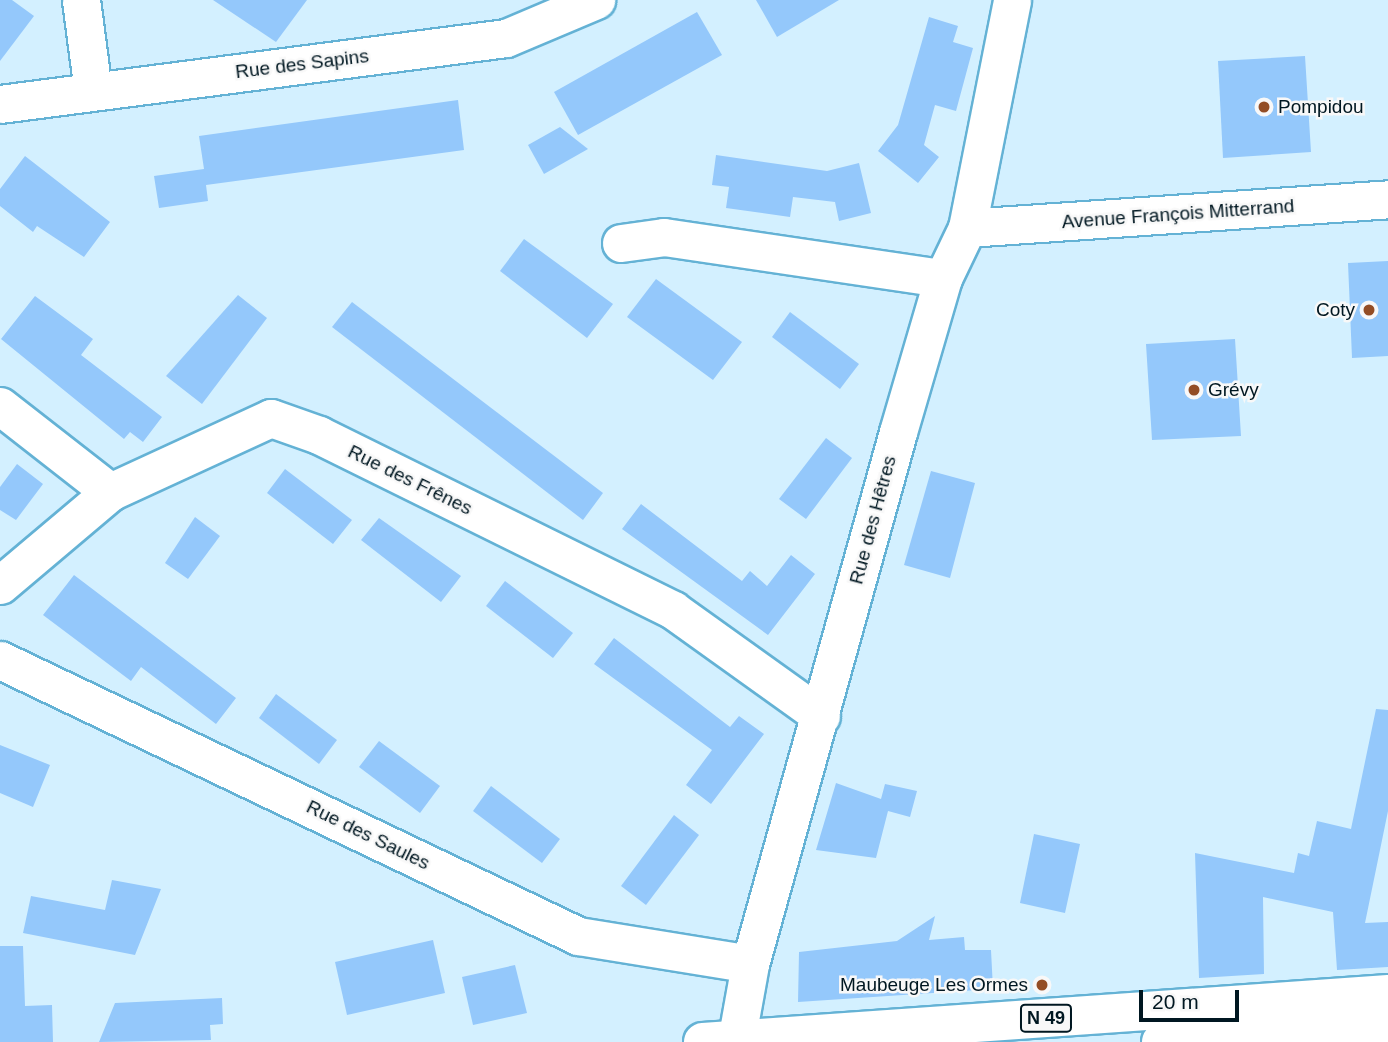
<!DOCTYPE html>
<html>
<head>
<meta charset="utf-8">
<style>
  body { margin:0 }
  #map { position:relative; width:1388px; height:1042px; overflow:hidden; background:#d3f0ff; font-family:Helvetica,sans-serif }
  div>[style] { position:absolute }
  .building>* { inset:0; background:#94c8fb }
  .roads { filter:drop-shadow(2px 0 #64b2d5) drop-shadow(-2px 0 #64b2d5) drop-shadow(0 2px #64b2d5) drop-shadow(0 -2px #64b2d5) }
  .street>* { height:37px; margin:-18.5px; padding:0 18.5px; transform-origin:18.5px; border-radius:18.5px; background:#fff }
  .primary>* { height:38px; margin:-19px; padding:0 19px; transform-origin:19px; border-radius:19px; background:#fff }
  .dots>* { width:19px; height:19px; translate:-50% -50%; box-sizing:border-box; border:4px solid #f8f8f8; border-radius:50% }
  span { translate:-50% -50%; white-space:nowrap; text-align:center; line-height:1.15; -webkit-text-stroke:5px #f8f8f8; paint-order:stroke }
  .shield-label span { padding:2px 5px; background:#f8f8f8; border:2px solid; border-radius:5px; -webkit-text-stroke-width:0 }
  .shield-label { font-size:18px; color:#001721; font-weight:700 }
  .street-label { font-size:19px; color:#001721 }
  .poi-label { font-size:19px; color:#001721 }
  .left { translate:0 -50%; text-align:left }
  .right { translate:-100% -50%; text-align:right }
  .scale { position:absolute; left:1139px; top:990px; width:100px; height:32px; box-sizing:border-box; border:4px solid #001721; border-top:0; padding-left:9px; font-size:21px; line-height:24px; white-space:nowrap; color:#001721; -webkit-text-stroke:5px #f8f8f8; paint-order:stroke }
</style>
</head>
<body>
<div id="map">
  <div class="building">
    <i style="clip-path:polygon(0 0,12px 0,34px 16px,0 61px)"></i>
    <i style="clip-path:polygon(213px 0,307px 0,276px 42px)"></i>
    <i style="clip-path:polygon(756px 0,839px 0,777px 37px)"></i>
    <i style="clip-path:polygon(697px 12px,722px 55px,578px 135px,554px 92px)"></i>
    <i style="clip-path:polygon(929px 17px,958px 26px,953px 42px,973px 48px,956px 111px,935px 105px,924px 145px,939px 157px,918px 183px,878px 151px,898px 125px)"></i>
    <i style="clip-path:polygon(1305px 56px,1311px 152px,1223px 158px,1218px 61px)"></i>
    <i style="clip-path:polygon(458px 100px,464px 150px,206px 185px,208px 201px,159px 208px,154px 176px,204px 169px,199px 136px)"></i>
    <i style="clip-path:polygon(560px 127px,588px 149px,544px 174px,528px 145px)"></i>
    <i style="clip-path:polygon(716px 155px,827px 171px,859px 163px,871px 213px,839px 221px,835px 202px,793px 197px,790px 217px,726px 208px,729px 187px,712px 185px)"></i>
    <i style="clip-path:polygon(25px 156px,110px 222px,84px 257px,37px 226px,33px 232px,0 206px,0 189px)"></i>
    <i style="clip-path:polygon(524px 239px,613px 304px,587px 338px,500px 271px)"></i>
    <i style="clip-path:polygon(1388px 261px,1388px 356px,1352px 358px,1348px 263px)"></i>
    <i style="clip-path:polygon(656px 279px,742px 342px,713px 380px,627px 317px)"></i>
    <i style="clip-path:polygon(238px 295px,267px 318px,202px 404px,166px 376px)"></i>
    <i style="clip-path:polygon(35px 296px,93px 339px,81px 355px,162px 417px,143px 442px,130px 432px,124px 439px,1px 339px)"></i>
    <i style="clip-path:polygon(352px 302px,603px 493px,583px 520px,332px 327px)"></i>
    <i style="clip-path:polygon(790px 312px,859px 364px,840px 389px,772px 337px)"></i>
    <i style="clip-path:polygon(1235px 339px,1241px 436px,1152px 440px,1146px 344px)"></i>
    <i style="clip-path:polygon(826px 438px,852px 458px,806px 519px,779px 499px)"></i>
    <i style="clip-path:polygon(17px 464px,43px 484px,16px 520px,0 510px,0 487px)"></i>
    <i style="clip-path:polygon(285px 469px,352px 520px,333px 544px,267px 493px)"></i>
    <i style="clip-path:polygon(931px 471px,975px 483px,950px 578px,904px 565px)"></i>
    <i style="clip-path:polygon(641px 504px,742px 581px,750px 571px,767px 586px,791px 555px,815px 574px,768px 635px,622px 529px)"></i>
    <i style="clip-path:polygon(195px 517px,220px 536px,188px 579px,165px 563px)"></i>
    <i style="clip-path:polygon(379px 518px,461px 576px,441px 602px,361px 540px)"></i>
    <i style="clip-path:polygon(74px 575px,236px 698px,216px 724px,141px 667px,131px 681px,43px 615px)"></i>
    <i style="clip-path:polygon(505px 581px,573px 633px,553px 658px,486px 606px)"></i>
    <i style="clip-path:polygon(614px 638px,730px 727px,739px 716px,764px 734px,711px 804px,686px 785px,712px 750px,594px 664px)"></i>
    <i style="clip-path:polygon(276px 694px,337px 740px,319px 764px,259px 718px)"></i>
    <i style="clip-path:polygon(1376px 709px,1388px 710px,1388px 811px,1365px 923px,1388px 922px,1388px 967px,1337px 970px,1333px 912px,1263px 897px,1264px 974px,1199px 978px,1195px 853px,1294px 873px,1298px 853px,1309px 856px,1317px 821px,1351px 829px)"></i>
    <i style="clip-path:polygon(379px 741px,440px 786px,420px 813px,359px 767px)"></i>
    <i style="clip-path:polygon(0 745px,50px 765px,33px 807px,0 793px)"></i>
    <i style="clip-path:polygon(836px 783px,881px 799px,885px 784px,917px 791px,910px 817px,888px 811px,876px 858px,816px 850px)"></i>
    <i style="clip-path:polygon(491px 786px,560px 839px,542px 863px,473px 811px)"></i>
    <i style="clip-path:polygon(674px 815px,699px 835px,646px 905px,621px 886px)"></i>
    <i style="clip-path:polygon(1034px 834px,1080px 844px,1065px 913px,1020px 903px)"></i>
    <i style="clip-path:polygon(112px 880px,161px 889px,135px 955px,23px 933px,31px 896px,105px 910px)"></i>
    <i style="clip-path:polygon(935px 916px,929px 940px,964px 937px,965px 950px,991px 950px,993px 989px,798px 1002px,799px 952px,897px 941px)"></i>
    <i style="clip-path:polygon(433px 940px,445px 993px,347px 1015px,335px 962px)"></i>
    <i style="clip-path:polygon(0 946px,23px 946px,25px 1006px,52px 1005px,53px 1042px,0 1042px)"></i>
    <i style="clip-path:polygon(515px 965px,527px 1013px,473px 1025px,462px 977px)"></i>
    <i style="clip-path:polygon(222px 998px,223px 1024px,210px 1025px,211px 1040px,99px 1042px,115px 1003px)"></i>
  </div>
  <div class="roads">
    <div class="street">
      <i style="left:81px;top:0;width:92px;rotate:82.5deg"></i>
      <i style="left:0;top:104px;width:510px;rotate:-7.43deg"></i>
      <i style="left:506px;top:38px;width:98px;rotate:-22.9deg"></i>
      <i style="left:967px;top:228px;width:422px;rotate:-3.9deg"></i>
      <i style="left:621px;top:243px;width:43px;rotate:-7.9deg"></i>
      <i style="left:664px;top:237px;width:282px;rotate:8.4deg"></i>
      <i style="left:0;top:406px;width:140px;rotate:38deg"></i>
      <i style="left:0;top:585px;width:144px;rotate:-40.2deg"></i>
      <i style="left:110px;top:492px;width:177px;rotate:-24.7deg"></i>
      <i style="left:271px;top:418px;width:51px;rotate:19.5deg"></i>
      <i style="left:319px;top:435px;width:395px;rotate:26.3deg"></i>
      <i style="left:673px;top:610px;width:182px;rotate:35.6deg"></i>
      <i style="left:0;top:660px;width:641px;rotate:25.52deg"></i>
      <i style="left:578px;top:936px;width:174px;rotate:9.2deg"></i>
      <i style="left:736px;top:1042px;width:79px;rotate:-79.8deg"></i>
      <i style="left:750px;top:964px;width:552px;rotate:-74.45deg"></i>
      <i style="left:898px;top:432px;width:160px;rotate:-73.7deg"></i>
      <i style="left:943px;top:278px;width:55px;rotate:-64.4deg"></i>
      <i style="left:967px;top:228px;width:232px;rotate:-78.8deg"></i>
    </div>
    <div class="primary">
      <i style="left:703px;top:1042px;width:687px;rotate:-4.01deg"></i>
      <i style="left:1161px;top:1042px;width:228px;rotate:-4deg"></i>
    </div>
  </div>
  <div class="dots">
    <i style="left:1264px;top:107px;background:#934d25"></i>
    <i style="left:1369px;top:310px;background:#934d25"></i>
    <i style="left:1194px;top:390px;background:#934d25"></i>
    <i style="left:1042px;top:985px;background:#934d25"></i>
  </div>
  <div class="shield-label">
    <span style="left:1046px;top:1018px">N 49</span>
  </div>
  <div class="street-label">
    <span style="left:302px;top:64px;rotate:-7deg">Rue des Sapins</span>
    <span style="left:1178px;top:214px;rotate:-4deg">Avenue François Mitterrand</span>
    <span style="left:410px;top:480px;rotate:26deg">Rue des Frênes</span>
    <span style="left:873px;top:520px;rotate:-75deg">Rue des Hêtres</span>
    <span style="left:368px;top:835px;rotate:26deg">Rue des Saules</span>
  </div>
  <div class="poi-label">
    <span class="left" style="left:1278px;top:107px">Pompidou</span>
    <span class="right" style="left:1355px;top:310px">Coty</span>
    <span class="left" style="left:1208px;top:390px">Grévy</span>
    <span class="right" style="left:1028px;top:985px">Maubeuge Les Ormes</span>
  </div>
  <div class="scale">20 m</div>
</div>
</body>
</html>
